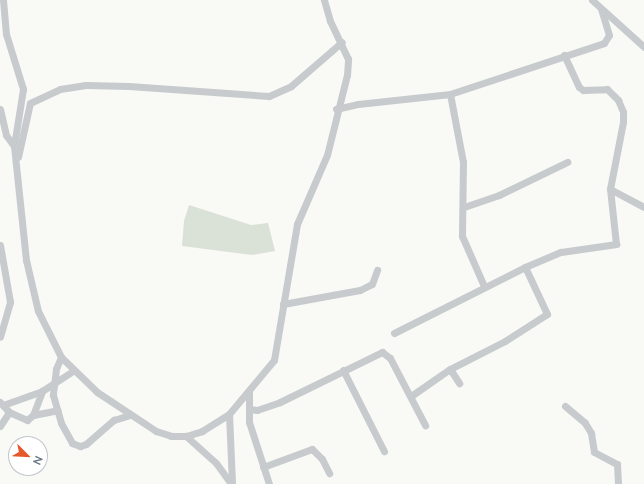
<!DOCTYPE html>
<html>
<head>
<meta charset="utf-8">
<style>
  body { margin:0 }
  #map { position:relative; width:644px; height:484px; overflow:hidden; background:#f9f9f6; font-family:Mulish,sans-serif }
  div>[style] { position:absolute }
  .green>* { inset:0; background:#dae1d7 }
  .minor>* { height:7px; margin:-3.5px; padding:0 3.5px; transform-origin:3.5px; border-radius:3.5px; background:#c7cbce }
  span { translate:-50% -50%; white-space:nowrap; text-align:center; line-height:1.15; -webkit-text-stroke:4px #fff; paint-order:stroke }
  .north { position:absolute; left:8px; top:436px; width:40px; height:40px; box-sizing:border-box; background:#fff; border:1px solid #c1c7cd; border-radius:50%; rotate:114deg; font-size:11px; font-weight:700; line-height:16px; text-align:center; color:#637482 }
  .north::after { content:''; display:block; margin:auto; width:14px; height:18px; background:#e65829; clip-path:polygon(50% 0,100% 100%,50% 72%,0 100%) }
</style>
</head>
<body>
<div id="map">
  <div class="green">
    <i style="clip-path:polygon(189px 205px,251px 225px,268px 223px,275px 251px,252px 255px,182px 246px,184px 221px)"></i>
  </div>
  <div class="minor">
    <i style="left:3px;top:0;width:34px;rotate:85deg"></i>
    <i style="left:6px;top:34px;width:58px;rotate:72.8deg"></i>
    <i style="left:23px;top:89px;width:58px;rotate:99deg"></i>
    <i style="left:14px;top:146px;width:115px;rotate:84deg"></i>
    <i style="left:26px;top:260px;width:52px;rotate:76.8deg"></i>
    <i style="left:38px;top:311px;width:51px;rotate:63.4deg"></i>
    <i style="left:61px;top:357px;width:50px;rotate:44.2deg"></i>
    <i style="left:97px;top:392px;width:71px;rotate:33.5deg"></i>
    <i style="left:156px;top:431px;width:16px;rotate:18deg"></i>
    <i style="left:171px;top:436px;width:15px"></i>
    <i style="left:186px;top:436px;width:17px;rotate:-17deg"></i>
    <i style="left:202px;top:431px;width:32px;rotate:-32deg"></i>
    <i style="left:229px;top:414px;width:70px;rotate:-50.2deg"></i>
    <i style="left:274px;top:360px;width:138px;rotate:-80.4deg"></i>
    <i style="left:297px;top:224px;width:75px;rotate:-66.5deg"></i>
    <i style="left:327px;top:155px;width:82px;rotate:-76deg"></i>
    <i style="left:347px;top:75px;width:16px;rotate:-86deg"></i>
    <i style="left:348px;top:59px;width:42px;rotate:-115.3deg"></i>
    <i style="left:330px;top:21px;width:22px;rotate:-106deg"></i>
    <i style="left:592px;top:0;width:70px;rotate:42.1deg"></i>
    <i style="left:564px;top:55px;width:35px;rotate:65deg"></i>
    <i style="left:579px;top:87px;width:5px;rotate:37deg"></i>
    <i style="left:583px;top:90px;width:24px;rotate:-2deg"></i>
    <i style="left:607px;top:89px;width:16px;rotate:45deg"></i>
    <i style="left:618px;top:100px;width:13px;rotate:67deg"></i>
    <i style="left:623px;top:112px;width:10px;rotate:90deg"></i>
    <i style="left:623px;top:122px;width:68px;rotate:101deg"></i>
    <i style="left:610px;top:189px;width:38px;rotate:28deg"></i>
    <i style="left:450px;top:94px;width:69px;rotate:79.2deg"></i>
    <i style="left:463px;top:162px;width:74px;rotate:90.8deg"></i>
    <i style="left:462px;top:236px;width:55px;rotate:66.3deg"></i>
    <i style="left:0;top:109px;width:27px;rotate:77deg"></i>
    <i style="left:6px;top:135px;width:14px;rotate:54deg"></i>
    <i style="left:336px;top:109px;width:23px;rotate:-13deg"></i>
    <i style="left:358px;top:104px;width:93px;rotate:-6.2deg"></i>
    <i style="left:450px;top:94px;width:162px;rotate:-18.3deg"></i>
    <i style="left:604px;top:43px;width:9px;rotate:-58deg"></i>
    <i style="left:609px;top:35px;width:28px;rotate:-107deg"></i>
    <i style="left:18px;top:157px;width:55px;rotate:-77.5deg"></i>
    <i style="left:30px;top:103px;width:33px;rotate:-25deg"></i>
    <i style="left:60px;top:89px;width:26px;rotate:-9deg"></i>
    <i style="left:86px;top:85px;width:43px;rotate:1.3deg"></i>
    <i style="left:129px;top:86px;width:140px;rotate:4.1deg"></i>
    <i style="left:269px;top:96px;width:24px;rotate:-24deg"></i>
    <i style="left:291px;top:86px;width:67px;rotate:-40.8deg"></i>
    <i style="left:464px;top:207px;width:37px;rotate:-19deg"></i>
    <i style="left:499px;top:195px;width:76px;rotate:-25.9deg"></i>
    <i style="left:0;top:245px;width:58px;rotate:80deg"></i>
    <i style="left:10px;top:302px;width:36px;rotate:106deg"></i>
    <i style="left:525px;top:267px;width:39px;rotate:-23deg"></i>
    <i style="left:561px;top:252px;width:56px;rotate:-8.3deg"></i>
    <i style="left:616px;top:244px;width:55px;rotate:-96.2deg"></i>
    <i style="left:283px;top:304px;width:78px;rotate:-10.3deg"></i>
    <i style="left:360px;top:290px;width:13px;rotate:-27deg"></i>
    <i style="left:372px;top:284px;width:15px;rotate:-70deg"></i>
    <i style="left:394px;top:333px;width:147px;rotate:-26.7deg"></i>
    <i style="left:525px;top:267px;width:52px;rotate:64.9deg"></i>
    <i style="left:547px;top:314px;width:50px;rotate:147.3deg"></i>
    <i style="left:505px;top:341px;width:62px;rotate:153deg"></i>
    <i style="left:61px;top:357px;width:13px;rotate:113deg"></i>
    <i style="left:56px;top:369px;width:26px;rotate:97deg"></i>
    <i style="left:53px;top:395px;width:29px;rotate:74deg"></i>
    <i style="left:61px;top:423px;width:23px;rotate:61deg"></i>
    <i style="left:72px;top:443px;width:9px;rotate:21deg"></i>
    <i style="left:80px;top:446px;width:6px;rotate:-18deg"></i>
    <i style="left:86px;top:444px;width:37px;rotate:-41deg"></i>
    <i style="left:114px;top:420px;width:16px;rotate:-18deg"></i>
    <i style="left:343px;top:370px;width:91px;rotate:63.2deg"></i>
    <i style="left:249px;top:391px;width:31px;rotate:90deg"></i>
    <i style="left:249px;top:422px;width:65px;rotate:72.1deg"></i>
    <i style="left:411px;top:396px;width:47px;rotate:-34.7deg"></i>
    <i style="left:450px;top:369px;width:17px;rotate:57deg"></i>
    <i style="left:0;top:402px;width:13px;rotate:48deg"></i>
    <i style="left:9px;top:412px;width:20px;rotate:24deg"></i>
    <i style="left:27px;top:420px;width:8px;rotate:-40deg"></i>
    <i style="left:33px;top:415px;width:26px;rotate:-69deg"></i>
    <i style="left:3px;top:405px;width:41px;rotate:-19.7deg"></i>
    <i style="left:42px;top:391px;width:37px;rotate:-33deg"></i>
    <i style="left:565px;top:406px;width:26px;rotate:40deg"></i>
    <i style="left:585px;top:423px;width:12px;rotate:59deg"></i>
    <i style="left:591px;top:433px;width:19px;rotate:81deg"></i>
    <i style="left:594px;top:452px;width:26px;rotate:28deg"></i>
    <i style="left:617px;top:464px;width:20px;rotate:87deg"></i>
    <i style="left:249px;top:409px;width:8px;rotate:7deg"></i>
    <i style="left:257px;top:410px;width:24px;rotate:-19deg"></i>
    <i style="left:280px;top:402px;width:114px;rotate:-26.1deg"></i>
    <i style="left:382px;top:352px;width:10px;rotate:37deg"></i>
    <i style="left:390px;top:358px;width:76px;rotate:62.4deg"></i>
    <i style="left:229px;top:414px;width:70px;rotate:87.5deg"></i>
    <i style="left:33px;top:415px;width:25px;rotate:-11deg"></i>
    <i style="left:0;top:426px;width:17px;rotate:-57deg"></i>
    <i style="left:186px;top:436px;width:40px;rotate:42deg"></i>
    <i style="left:216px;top:463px;width:26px;rotate:54deg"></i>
    <i style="left:263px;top:467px;width:52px;rotate:-20.2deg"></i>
    <i style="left:312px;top:449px;width:14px;rotate:45deg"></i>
    <i style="left:322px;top:459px;width:16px;rotate:63deg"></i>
  </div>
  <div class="north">N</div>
</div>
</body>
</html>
